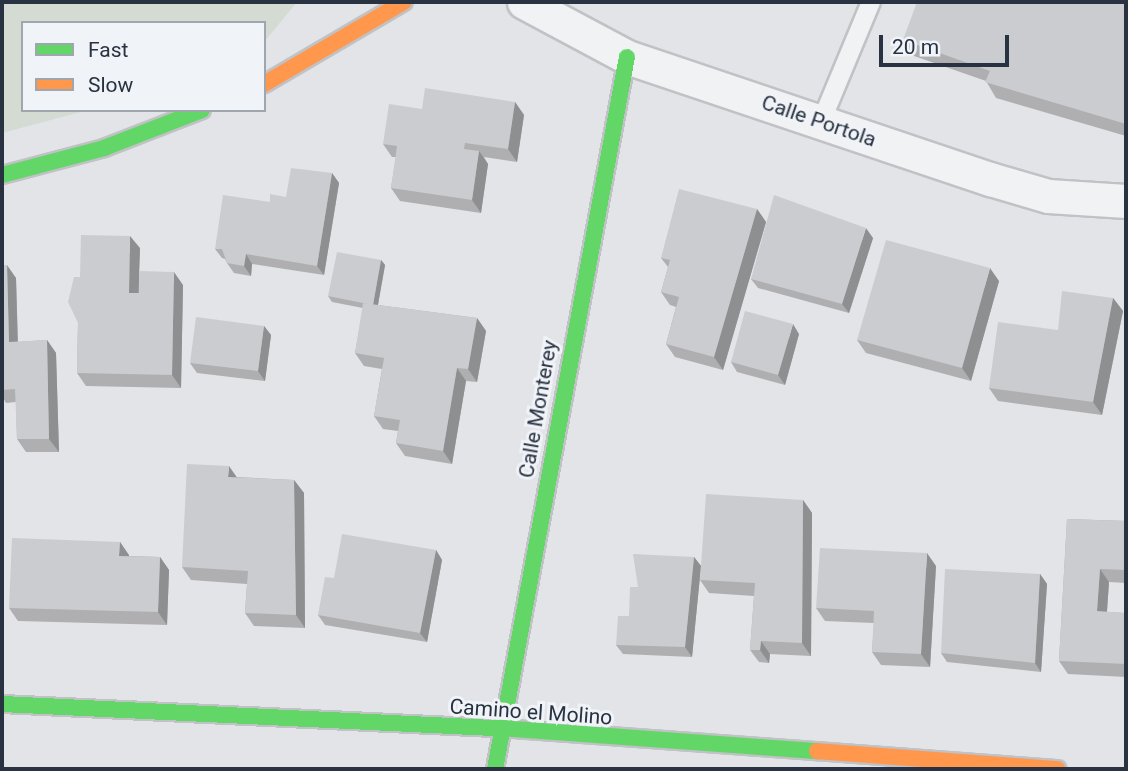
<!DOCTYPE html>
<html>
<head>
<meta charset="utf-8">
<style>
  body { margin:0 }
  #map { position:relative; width:1128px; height:771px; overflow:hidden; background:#e2e4e7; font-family:Roboto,sans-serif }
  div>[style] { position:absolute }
  .green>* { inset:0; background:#d3dbd3 }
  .roads { filter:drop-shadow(2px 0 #c0c2c5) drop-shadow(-2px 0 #c0c2c5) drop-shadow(0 2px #c0c2c5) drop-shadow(0 -2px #c0c2c5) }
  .lane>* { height:18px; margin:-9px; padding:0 9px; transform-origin:9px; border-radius:9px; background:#f1f2f4 }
  .street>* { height:33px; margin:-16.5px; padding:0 16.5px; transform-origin:16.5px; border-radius:16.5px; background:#f1f2f4 }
  .fast>* { height:16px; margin:-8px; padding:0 8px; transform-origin:8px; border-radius:8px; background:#63d668 }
  .slow>* { height:16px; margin:-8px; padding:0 8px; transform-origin:8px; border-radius:8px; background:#ff974d }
  .wall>* { inset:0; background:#afafb2 }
  .shaded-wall>* { inset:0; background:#8e8f91 }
  .building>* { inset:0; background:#cbcccf }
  span { translate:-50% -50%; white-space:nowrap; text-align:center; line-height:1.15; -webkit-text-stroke:6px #f0f3f7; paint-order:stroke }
  .street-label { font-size:21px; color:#293241 }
  .frame { position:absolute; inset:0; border:4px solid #293241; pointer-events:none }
  .legend { position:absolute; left:21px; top:21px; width:245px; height:91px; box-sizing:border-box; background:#f0f3f7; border:2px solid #a0a6ae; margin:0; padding:9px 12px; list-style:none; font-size:21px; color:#293241 }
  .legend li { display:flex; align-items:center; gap:14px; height:35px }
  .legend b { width:35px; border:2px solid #a0a6ae }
  .scale { position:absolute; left:879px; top:35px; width:130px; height:32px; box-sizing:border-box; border:4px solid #293241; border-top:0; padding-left:9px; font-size:21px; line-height:24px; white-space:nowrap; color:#293241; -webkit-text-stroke:5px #f0f3f7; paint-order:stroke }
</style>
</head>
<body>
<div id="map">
  <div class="green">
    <i style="clip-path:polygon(2px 2px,297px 2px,264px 42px,264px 23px,23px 23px,23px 110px,88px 110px,2px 133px)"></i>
  </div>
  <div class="roads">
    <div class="lane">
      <i style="left:821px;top:122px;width:130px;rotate:-67.4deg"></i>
    </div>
    <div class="street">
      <i style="left:524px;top:2px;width:117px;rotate:28.1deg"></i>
      <i style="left:627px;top:57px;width:383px;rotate:18.6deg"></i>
      <i style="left:990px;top:179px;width:60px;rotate:16.3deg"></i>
      <i style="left:1048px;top:196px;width:78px;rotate:3.7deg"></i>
    </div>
    <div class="fast">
      <i style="left:2px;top:175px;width:106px;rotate:-14.8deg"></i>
      <i style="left:104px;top:148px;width:105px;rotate:-21.2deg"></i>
      <i style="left:2px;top:704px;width:500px;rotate:2.8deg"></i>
      <i style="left:501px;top:728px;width:317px;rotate:4.2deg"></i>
      <i style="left:495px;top:769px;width:724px;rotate:-79.5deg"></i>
    </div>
    <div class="slow">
      <i style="left:264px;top:84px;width:162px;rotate:-30.4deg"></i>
      <i style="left:817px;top:751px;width:241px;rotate:4.3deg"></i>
    </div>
  </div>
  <div class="wall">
    <i style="clip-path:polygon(1126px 2px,1126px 136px,996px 98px,986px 81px,914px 56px,903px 40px)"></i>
    <i style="clip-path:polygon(515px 102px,524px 115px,517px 162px,484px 157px,488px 164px,481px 213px,400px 201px,391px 188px,396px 157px,392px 157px,383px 144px,422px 109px)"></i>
    <i style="clip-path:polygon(332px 173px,339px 183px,324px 275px,252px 264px,251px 276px,234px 273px,227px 263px,225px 259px,222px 258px,215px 249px,270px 202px,286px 197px)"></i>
    <i style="clip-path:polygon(757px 209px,766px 222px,723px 370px,675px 357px,666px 344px,676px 307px,670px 305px,661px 292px,668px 267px,661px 258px)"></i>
    <i style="clip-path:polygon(873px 238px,849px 313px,758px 288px,751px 279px)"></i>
    <i style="clip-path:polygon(140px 248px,139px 271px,183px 285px,181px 388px,86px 386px,77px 373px,78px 323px,80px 277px)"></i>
    <i style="clip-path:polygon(381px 260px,385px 265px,378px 305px,477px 318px,486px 331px,477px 382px,466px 381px,452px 464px,405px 456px,396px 443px,398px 431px,383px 429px,374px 416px,382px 369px,364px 366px,355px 353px,363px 308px,332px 302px,328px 296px)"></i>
    <i style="clip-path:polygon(2px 265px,16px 278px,18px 342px,47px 340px,56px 353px,59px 452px,26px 452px,17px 439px,16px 402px,6px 403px,2px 396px)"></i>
    <i style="clip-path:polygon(999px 281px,971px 381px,866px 353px,857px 340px)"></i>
    <i style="clip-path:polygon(1113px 298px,1123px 311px,1102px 415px,998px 401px,989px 388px)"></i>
    <i style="clip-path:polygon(264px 326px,271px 335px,265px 381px,197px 373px,190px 363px)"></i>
    <i style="clip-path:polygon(799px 334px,785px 385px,737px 372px,731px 362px)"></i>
    <i style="clip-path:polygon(237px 477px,294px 480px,304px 493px,305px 628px,254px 626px,245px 613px,247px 584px,191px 580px,182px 567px)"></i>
    <i style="clip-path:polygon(803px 500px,812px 513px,811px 656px,770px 654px,769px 663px,759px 662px,750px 650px,754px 596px,709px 593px,700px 580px)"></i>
    <i style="clip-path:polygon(1067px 519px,1126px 521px,1126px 583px,1109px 582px,1107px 612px,1125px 613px,1126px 590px,1126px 677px,1068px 674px,1059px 661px)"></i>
    <i style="clip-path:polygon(120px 542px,129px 556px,160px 557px,169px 570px,167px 625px,18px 621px,9px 608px)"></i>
    <i style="clip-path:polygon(436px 550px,442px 560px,427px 642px,325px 625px,318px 615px,334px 578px)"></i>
    <i style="clip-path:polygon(694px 557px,701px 566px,692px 657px,623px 654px,616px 645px,629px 616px,638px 587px)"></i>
    <i style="clip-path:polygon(936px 566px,930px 667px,881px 665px,872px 652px,874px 623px,825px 621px,816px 608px)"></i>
    <i style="clip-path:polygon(1040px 574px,1047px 584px,1041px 672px,947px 662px,941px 653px)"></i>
  </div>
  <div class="shaded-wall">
    <i style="clip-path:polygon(515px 102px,524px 115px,517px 162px,508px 149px)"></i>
    <i style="clip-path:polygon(479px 151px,488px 164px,481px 213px,472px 200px)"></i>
    <i style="clip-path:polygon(332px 173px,339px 183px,324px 275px,317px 266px)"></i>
    <i style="clip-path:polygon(757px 209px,766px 222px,723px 370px,714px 357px)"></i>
    <i style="clip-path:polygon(866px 228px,873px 238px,849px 313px,842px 304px)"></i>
    <i style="clip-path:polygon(130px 236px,140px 248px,138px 306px,129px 293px)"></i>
    <i style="clip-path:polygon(246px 254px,252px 264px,251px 276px,244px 266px)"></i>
    <i style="clip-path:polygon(381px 260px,385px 265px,377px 310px,373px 305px)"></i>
    <i style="clip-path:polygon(7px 265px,16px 278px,18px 355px,9px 342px)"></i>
    <i style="clip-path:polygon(990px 268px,999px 281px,971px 381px,962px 368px)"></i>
    <i style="clip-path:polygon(174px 272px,183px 285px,181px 388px,172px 375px)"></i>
    <i style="clip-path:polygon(1113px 298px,1123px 311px,1102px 415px,1093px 402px)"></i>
    <i style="clip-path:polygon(477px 318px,486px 331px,477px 382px,468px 369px)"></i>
    <i style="clip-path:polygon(793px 324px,799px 334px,785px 385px,778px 375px)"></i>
    <i style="clip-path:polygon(264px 326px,271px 335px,265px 381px,258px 371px)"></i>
    <i style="clip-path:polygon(47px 340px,56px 353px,59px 452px,49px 439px)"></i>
    <i style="clip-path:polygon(457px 368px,466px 381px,452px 464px,443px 451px)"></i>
    <i style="clip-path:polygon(229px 466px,238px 479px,228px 477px)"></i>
    <i style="clip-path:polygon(294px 480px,304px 493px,305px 628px,296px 615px)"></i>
    <i style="clip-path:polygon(803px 500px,812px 513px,811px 656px,802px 643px)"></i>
    <i style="clip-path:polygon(120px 542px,129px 555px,128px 569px,119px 556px)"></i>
    <i style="clip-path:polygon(436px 550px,442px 560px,427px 642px,420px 633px)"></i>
    <i style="clip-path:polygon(927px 553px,936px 566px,930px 667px,921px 654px)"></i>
    <i style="clip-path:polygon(160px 557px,169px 570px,167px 625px,158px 612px)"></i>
    <i style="clip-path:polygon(694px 557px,701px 566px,692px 657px,685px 647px)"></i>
    <i style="clip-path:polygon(1100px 569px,1109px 582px,1106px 624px,1097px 611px)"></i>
    <i style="clip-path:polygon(1040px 574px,1047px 584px,1041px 672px,1035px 663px)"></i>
    <i style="clip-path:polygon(761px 641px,770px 654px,769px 663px,760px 650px)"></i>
  </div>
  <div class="building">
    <i style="clip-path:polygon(917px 2px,1126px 2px,1126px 124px,985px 82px,990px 71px,903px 40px)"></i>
    <i style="clip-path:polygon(425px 88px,515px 102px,508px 149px,465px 143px,464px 149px,479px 151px,472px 200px,391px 188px,397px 146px,383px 144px,389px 104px,422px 109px)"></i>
    <i style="clip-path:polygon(291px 168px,332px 173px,317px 266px,246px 254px,244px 266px,227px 263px,222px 249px,215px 249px,223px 195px,270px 202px,270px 194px,286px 197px)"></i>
    <i style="clip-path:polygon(679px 189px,757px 209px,714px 357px,666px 344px,679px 297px,661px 292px,670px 260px,661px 258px)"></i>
    <i style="clip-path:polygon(774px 195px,866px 228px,842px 304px,751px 279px)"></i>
    <i style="clip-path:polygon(81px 235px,130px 236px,129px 293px,139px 293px,139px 271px,174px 272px,172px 375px,77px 373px,78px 323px,68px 302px,74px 277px,80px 277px)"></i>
    <i style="clip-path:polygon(886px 240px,990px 268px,962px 368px,857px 340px)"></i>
    <i style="clip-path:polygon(337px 252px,381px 260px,373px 305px,328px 296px)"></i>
    <i style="clip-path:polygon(2px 265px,7px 265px,9px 342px,47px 340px,49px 439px,17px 439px,15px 389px,2px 390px)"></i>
    <i style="clip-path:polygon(1062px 291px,1113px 298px,1093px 402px,989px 388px,998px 322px,1058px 330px)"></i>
    <i style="clip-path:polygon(363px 303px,477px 318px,468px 369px,457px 368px,443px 451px,396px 443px,400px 420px,374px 416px,384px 358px,355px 353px)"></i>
    <i style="clip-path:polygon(745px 311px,793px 324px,778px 375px,731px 362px)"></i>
    <i style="clip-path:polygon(196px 317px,264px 326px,258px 371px,190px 363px)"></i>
    <i style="clip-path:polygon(187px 464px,229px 466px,228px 477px,294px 480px,296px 615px,245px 613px,248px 571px,182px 567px)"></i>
    <i style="clip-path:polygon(706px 494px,803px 500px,802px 643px,761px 641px,760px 650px,750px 650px,755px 583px,700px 580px)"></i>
    <i style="clip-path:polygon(1067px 519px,1126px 521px,1126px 570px,1100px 569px,1097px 611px,1125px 613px,1126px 590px,1126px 664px,1059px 661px)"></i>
    <i style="clip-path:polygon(342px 534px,436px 550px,420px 633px,318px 615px,325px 577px,334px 578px)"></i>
    <i style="clip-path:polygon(12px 538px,120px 542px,119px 556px,160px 557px,158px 612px,9px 608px)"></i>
    <i style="clip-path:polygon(820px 548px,927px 553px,921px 654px,872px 652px,874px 611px,816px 608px)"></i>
    <i style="clip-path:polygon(633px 554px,694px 557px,685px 647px,616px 645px,618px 616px,629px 616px,630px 587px,638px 587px)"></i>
    <i style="clip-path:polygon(945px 569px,1040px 574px,1035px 663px,941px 653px)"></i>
  </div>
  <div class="street-label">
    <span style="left:819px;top:121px;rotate:19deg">Calle Portola</span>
    <span style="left:538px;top:409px;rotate:-80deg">Calle Monterey</span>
    <span style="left:531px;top:712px;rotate:4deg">Camino el Molino</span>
  </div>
  <div class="frame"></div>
  <ul class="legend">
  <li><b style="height:9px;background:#63d668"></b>Fast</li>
  <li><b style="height:9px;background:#ff974d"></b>Slow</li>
  </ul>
  <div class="scale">20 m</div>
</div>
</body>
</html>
